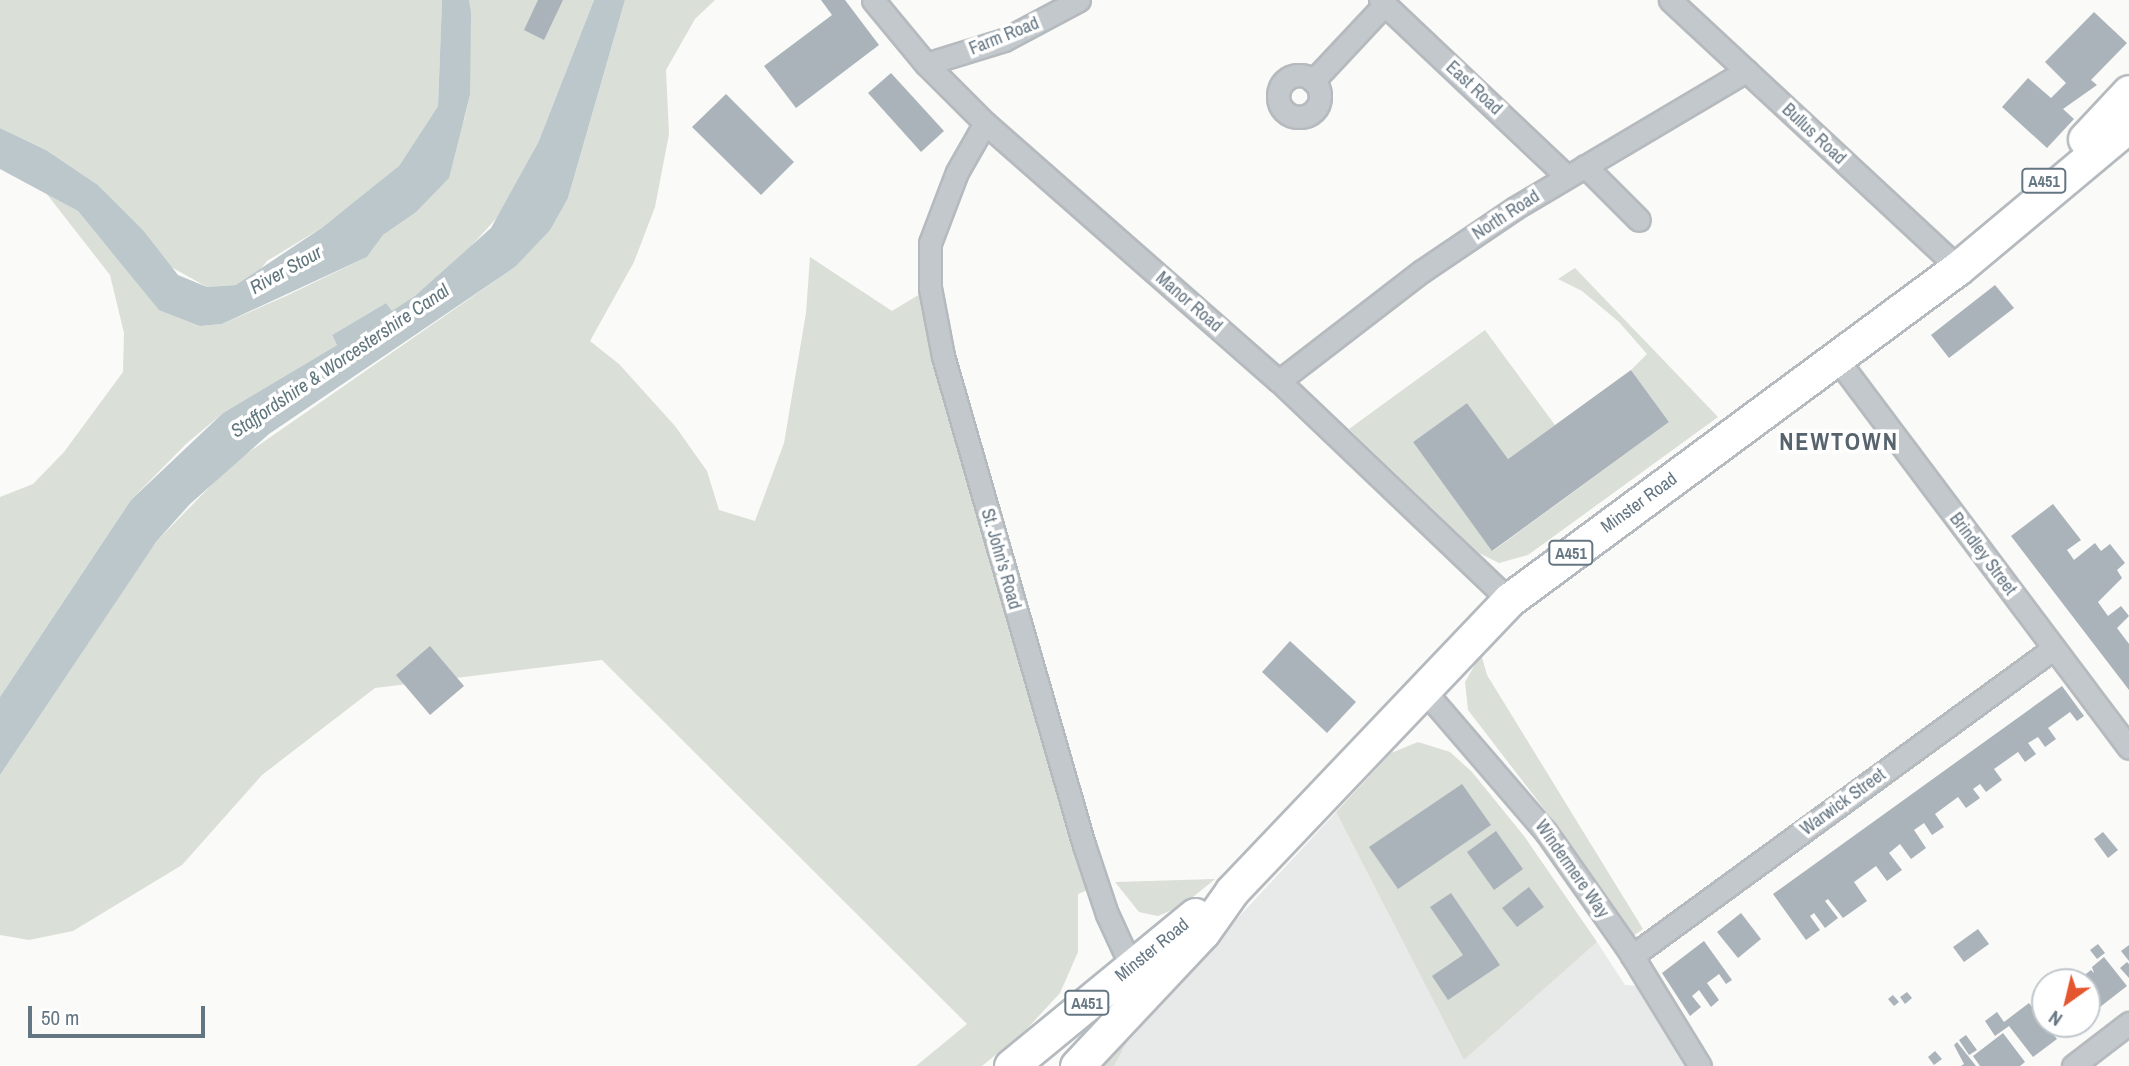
<!DOCTYPE html>
<html>
<head>
<meta charset="utf-8">
<style>
  body { margin:0 }
  #map { position:relative; width:2129px; height:1066px; overflow:hidden; background:#fafaf8; font-family:"Archivo Narrow",sans-serif }
  div>[style] { position:absolute }
  .built>* { inset:0; background:#e8e9e9 }
  .green>* { inset:0; background:#dadfd7 }
  .water>* { inset:0; background:#bbc7cb }
  .building>* { inset:0; background:#aab3b9 }
  .roads { filter:drop-shadow(2px 0 #b5babe) drop-shadow(-2px 0 #b5babe) drop-shadow(0 2px #b5babe) drop-shadow(0 -2px #b5babe) }
  .minor>* { height:21px; margin:-10.5px; padding:0 10.5px; transform-origin:10.5px; border-radius:10.5px; background:#c3c8cc }
  .minor>.ring { margin:-10.5px; padding:0; box-sizing:content-box; background:none; border:21px solid #c3c8cc; border-radius:50% }
  .primary>* { height:33px; margin:-16.5px; padding:0 16.5px; transform-origin:16.5px; border-radius:16.5px; background:#fff }
  span { translate:-50% -50%; white-space:nowrap; text-align:center; line-height:1.15; -webkit-text-stroke:7px #fff; paint-order:stroke }
  .shield-label span { padding:2px 5px; background:#fff; border:2px solid; border-radius:5px; -webkit-text-stroke-width:0 }
  .shield-label { font-size:16px; color:#657683; font-weight:700 }
  .street-label { font-size:18px; color:#657683 }
  .water-label { font-size:19px; color:#60757c; font-style:italic }
  .district-label { font-size:24px; color:#57646e; font-weight:700; letter-spacing:2px }
  .north { position:absolute; left:2031px; top:968px; width:70px; height:70px; box-sizing:border-box; background:#fff; border:2px solid #c1c8cd; border-radius:50%; rotate:214deg; font-size:19px; font-weight:700; line-height:28px; text-align:center; color:#657683 }
  .north::after { content:''; display:block; margin:auto; width:24px; height:32px; background:#e4572e; clip-path:polygon(50% 0,100% 100%,50% 72%,0 100%) }
  .scale { position:absolute; left:28px; top:1006px; width:177px; height:32px; box-sizing:border-box; border:4px solid #657683; border-top:0; padding-left:9px; font-size:21px; line-height:24px; white-space:nowrap; color:#657683; -webkit-text-stroke:5px #fff; paint-order:stroke }
</style>
</head>
<body>
<div id="map">
  <div class="built">
    <i style="clip-path:polygon(1336px 812px,1464px 1060px,1597px 942px,1625px 985px,1651px 987px,1700px 1066px,1114px 1066px,1133px 1031px)"></i>
  </div>
  <div class="green">
    <i style="clip-path:polygon(0 0,442px 0,438px 106px,399px 166px,378px 184px,323px 227px,267px 261px,255px 276px,236px 285px,207px 287px,164px 263px,142px 229px,98px 185px,46px 150px,0 128px)"></i>
    <i style="clip-path:polygon(469px 0,594px 0,538px 143px,503px 211px,453px 266px,415px 296px,392px 312px,386px 303px,332px 335px,337px 345px,223px 413px,186px 444px,131px 500px,0 697px,0 497px,33px 484px,64px 452px,123px 372px,124px 333px,110px 275px,46px 193px,78px 211px,106px 245px,200px 326px,222px 324px,286px 296px,367px 257px,383px 235px,415px 213px,464px 120px,470px 95px)"></i>
    <i style="clip-path:polygon(625px 0,715px 0,695px 19px,666px 70px,669px 134px,655px 207px,634px 262px,590px 341px,619px 364px,675px 426px,707px 471px,719px 510px,755px 521px,784px 443px,806px 313px,810px 257px,892px 311px,930px 288px,1097px 886px,1078px 894px,1078px 952px,1060px 993px,1024px 1032px,982px 1066px,916px 1066px,967px 1024px,602px 660px,375px 688px,262px 775px,182px 865px,73px 931px,29px 940px,0 935px,0 775px,121px 593px,156px 542px,233px 463px,515px 267px,568px 198px)"></i>
    <i style="clip-path:polygon(1575px 268px,1718px 417px,1528px 555px,1499px 563px,1479px 553px,1349px 429px,1485px 330px,1555px 425px,1508px 459px,1467px 403px,1413px 442px,1493px 551px,1669px 422px,1631px 370px,1647px 354px,1619px 322px,1582px 291px,1558px 279px)"></i>
    <i style="clip-path:polygon(1481px 654px,1487px 675px,1643px 929px,1633px 936px,1551px 818px,1468px 710px,1465px 682px)"></i>
    <i style="clip-path:polygon(1418px 742px,1450px 752px,1472px 772px,1524px 836px,1597px 942px,1464px 1060px,1336px 812px,1391px 753px)"></i>
    <i style="clip-path:polygon(1215px 879px,1182px 906px,1158px 916px,1139px 912px,1115px 882px)"></i>
    <i style="clip-path:polygon(1133px 1031px,1114px 1066px,1102px 1066px)"></i>
  </div>
  <div class="water">
    <i style="clip-path:polygon(442px 0,469px 0,471px 13px,470px 95px,449px 178px,415px 213px,383px 235px,367px 257px,222px 324px,200px 326px,159px 310px,78px 211px,0 169px,0 128px,46px 150px,98px 185px,142px 229px,178px 275px,207px 287px,236px 285px,323px 227px,399px 166px,438px 106px)"></i>
    <i style="clip-path:polygon(594px 0,625px 0,568px 198px,550px 230px,515px 267px,269px 434px,190px 504px,156px 542px,0 775px,0 697px,131px 500px,223px 413px,337px 345px,332px 335px,386px 303px,392px 311px,415px 296px,491px 228px,538px 143px)"></i>
  </div>
  <div class="building">
    <i style="clip-path:polygon(538px 0,563px 0,544px 40px,524px 30px)"></i>
    <i style="clip-path:polygon(821px 0,845px 0,879px 45px,796px 108px,764px 66px,832px 15px)"></i>
    <i style="clip-path:polygon(2094px 12px,2127px 43px,2091px 80px,2097px 85px,2063px 109px,2074px 119px,2047px 148px,2002px 107px,2028px 78px,2051px 98px,2066px 83px,2045px 62px)"></i>
    <i style="clip-path:polygon(891px 73px,944px 131px,921px 152px,868px 93px)"></i>
    <i style="clip-path:polygon(726px 94px,794px 162px,761px 195px,692px 127px)"></i>
    <i style="clip-path:polygon(1995px 285px,2014px 308px,1949px 358px,1931px 335px)"></i>
    <i style="clip-path:polygon(1631px 370px,1669px 422px,1492px 551px,1413px 442px,1467px 403px,1508px 459px)"></i>
    <i style="clip-path:polygon(2053px 504px,2081px 540px,2067px 550px,2074px 560px,2095px 543px,2101px 551px,2110px 544px,2125px 563px,2117px 570px,2122px 578px,2098px 602px,2108px 616px,2121px 606px,2129px 616px,2117px 628px,2129px 644px,2129px 690px,2011px 536px)"></i>
    <i style="clip-path:polygon(1290px 641px,1356px 702px,1327px 733px,1262px 672px)"></i>
    <i style="clip-path:polygon(430px 646px,464px 686px,430px 715px,396px 675px)"></i>
    <i style="clip-path:polygon(2062px 686px,2084px 716px,2077px 721px,2070px 712px,2048px 728px,2056px 739px,2045px 747px,2038px 737px,2028px 743px,2036px 754px,2025px 762px,2018px 752px,1994px 769px,2002px 780px,1986px 792px,1980px 784px,1973px 789px,1980px 798px,1966px 808px,1958px 797px,1935px 814px,1944px 827px,1932px 835px,1924px 823px,1914px 830px,1926px 848px,1911px 859px,1900px 844px,1889px 853px,1902px 870px,1887px 881px,1876px 866px,1854px 882px,1867px 901px,1843px 918px,1828px 899px,1825px 901px,1838px 918px,1825px 928px,1814px 913px,1810px 916px,1820px 930px,1806px 940px,1773px 894px)"></i>
    <i style="clip-path:polygon(1462px 784px,1491px 825px,1398px 889px,1369px 847px)"></i>
    <i style="clip-path:polygon(1496px 831px,1523px 869px,1494px 890px,1467px 852px)"></i>
    <i style="clip-path:polygon(2103px 832px,2118px 850px,2108px 858px,2094px 839px)"></i>
    <i style="clip-path:polygon(1529px 887px,1544px 907px,1517px 927px,1502px 908px)"></i>
    <i style="clip-path:polygon(1451px 893px,1500px 965px,1448px 1000px,1432px 976px,1463px 955px,1430px 907px)"></i>
    <i style="clip-path:polygon(1741px 913px,1761px 939px,1738px 958px,1717px 932px)"></i>
    <i style="clip-path:polygon(1978px 929px,1989px 944px,1964px 962px,1953px 947px)"></i>
    <i style="clip-path:polygon(1704px 941px,1732px 980px,1726px 984px,1719px 974px,1707px 983px,1719px 1000px,1711px 1007px,1699px 990px,1692px 996px,1701px 1007px,1690px 1016px,1662px 973px)"></i>
    <i style="clip-path:polygon(2098px 944px,2105px 953px,2097px 959px,2090px 950px)"></i>
    <i style="clip-path:polygon(2129px 945px,2129px 961px,2121px 951px)"></i>
    <i style="clip-path:polygon(2104px 957px,2127px 986px,2100px 1007px,2082px 977px,2091px 970px,2094px 973px,2092px 967px)"></i>
    <i style="clip-path:polygon(2127px 962px,2129px 964px,2129px 978px,2120px 968px)"></i>
    <i style="clip-path:polygon(1907px 992px,1912px 998px,1905px 1004px,1900px 997px)"></i>
    <i style="clip-path:polygon(1893px 995px,1899px 1002px,1894px 1006px,1888px 999px)"></i>
    <i style="clip-path:polygon(2029px 1003px,2057px 1039px,2033px 1057px,2009px 1026px,1995px 1036px,1985px 1021px,1997px 1012px,2004px 1022px)"></i>
    <i style="clip-path:polygon(2003px 1033px,2025px 1062px,2020px 1066px,1980px 1066px,1973px 1056px)"></i>
    <i style="clip-path:polygon(1966px 1035px,1977px 1050px,1969px 1055px,1959px 1040px)"></i>
    <i style="clip-path:polygon(1957px 1042px,1976px 1066px,1961px 1066px,1964px 1064px,1954px 1045px)"></i>
    <i style="clip-path:polygon(1935px 1051px,1942px 1059px,1934px 1065px,1928px 1057px)"></i>
  </div>
  <div class="roads">
    <div class="minor">
      <i style="left:873px;top:0;width:83px;rotate:50.4deg"></i>
      <i style="left:926px;top:64px;width:83px;rotate:45deg"></i>
      <i style="left:985px;top:123px;width:391px;rotate:41.3deg"></i>
      <i style="left:1279px;top:381px;width:318px;rotate:43.6deg"></i>
      <i style="left:1380px;top:0;width:256px;rotate:43.4deg"></i>
      <i style="left:1670px;top:0;width:393px;rotate:42.9deg"></i>
      <i style="left:926px;top:64px;width:82px;rotate:-17.1deg"></i>
      <i style="left:1004px;top:40px;width:85px;rotate:-28.1deg"></i>
      <i class="ring" style="left:1278px;top:75px;width:21px;height:21px"></i>
      <i style="left:1313px;top:81px;width:105px;rotate:-46.9deg"></i>
      <i style="left:985px;top:123px;width:56px;rotate:119.7deg"></i>
      <i style="left:957px;top:172px;width:76px;rotate:110.8deg"></i>
      <i style="left:930px;top:243px;width:45px;rotate:90deg"></i>
      <i style="left:930px;top:288px;width:69px;rotate:79.2deg"></i>
      <i style="left:943px;top:356px;width:509px;rotate:73.92deg"></i>
      <i style="left:1084px;top:845px;width:73px;rotate:71.6deg"></i>
      <i style="left:1107px;top:914px;width:69px;rotate:65.3deg"></i>
      <i style="left:1585px;top:166px;width:76px;rotate:45deg"></i>
      <i style="left:1837px;top:359px;width:486px;rotate:53.1deg"></i>
      <i style="left:1279px;top:381px;width:180px;rotate:-37.6deg"></i>
      <i style="left:1422px;top:271px;width:112px;rotate:-34.1deg"></i>
      <i style="left:1515px;top:208px;width:269px;rotate:-30.7deg"></i>
      <i style="left:1422px;top:688px;width:190px;rotate:49.3deg"></i>
      <i style="left:1546px;top:832px;width:143px;rotate:55deg"></i>
      <i style="left:1628px;top:949px;width:137px;rotate:58.4deg"></i>
      <i style="left:1632px;top:956px;width:522px;rotate:-36.12deg"></i>
      <i style="left:2073px;top:1066px;width:71px;rotate:-37.5deg"></i>
    </div>
    <div class="primary">
      <i style="left:2085px;top:139px;width:64px;rotate:-46.9deg"></i>
      <i style="left:1011px;top:1066px;width:238px;rotate:-39.4deg"></i>
      <i style="left:1077px;top:1066px;width:184px;rotate:-46.8deg"></i>
      <i style="left:1203px;top:932px;width:50px;rotate:-54.7deg"></i>
      <i style="left:1232px;top:891px;width:402px;rotate:-46.4deg"></i>
      <i style="left:1509px;top:600px;width:558px;rotate:-36.48deg"></i>
      <i style="left:1958px;top:268px;width:223px;rotate:-39.9deg"></i>
    </div>
  </div>
  <div class="shield-label">
    <span style="left:2044px;top:181px">A451</span>
    <span style="left:1571px;top:553px">A451</span>
    <span style="left:1087px;top:1003px">A451</span>
  </div>
  <div class="street-label">
    <span style="left:1004px;top:36px;rotate:-22deg">Farm Road</span>
    <span style="left:1474px;top:88px;rotate:43deg">East Road</span>
    <span style="left:1814px;top:134px;rotate:43deg">Bullus Road</span>
    <span style="left:1506px;top:215px;rotate:-33deg">North Road</span>
    <span style="left:1189px;top:302px;rotate:41deg">Manor Road</span>
    <span style="left:1639px;top:503px;rotate:-36deg">Minster Road</span>
    <span style="left:1983px;top:554px;rotate:53deg">Brindley Street</span>
    <span style="left:1001px;top:559px;rotate:74deg">St. John's Road</span>
    <span style="left:1843px;top:802px;rotate:-36deg">Warwick Street</span>
    <span style="left:1572px;top:869px;rotate:55deg">Windermere Way</span>
    <span style="left:1152px;top:950px;rotate:-39deg">Minster Road</span>
  </div>
  <div class="water-label">
    <span style="left:286px;top:270px;rotate:-29deg">River Stour</span>
    <span style="left:340px;top:361px;rotate:-34deg">Staffordshire &amp; Worcestershire Canal</span>
  </div>
  <div class="district-label">
    <span style="left:1839px;top:442px">NEWTOWN</span>
  </div>
  <div class="north">N</div>
  <div class="scale">50 m</div>
</div>
</body>
</html>
